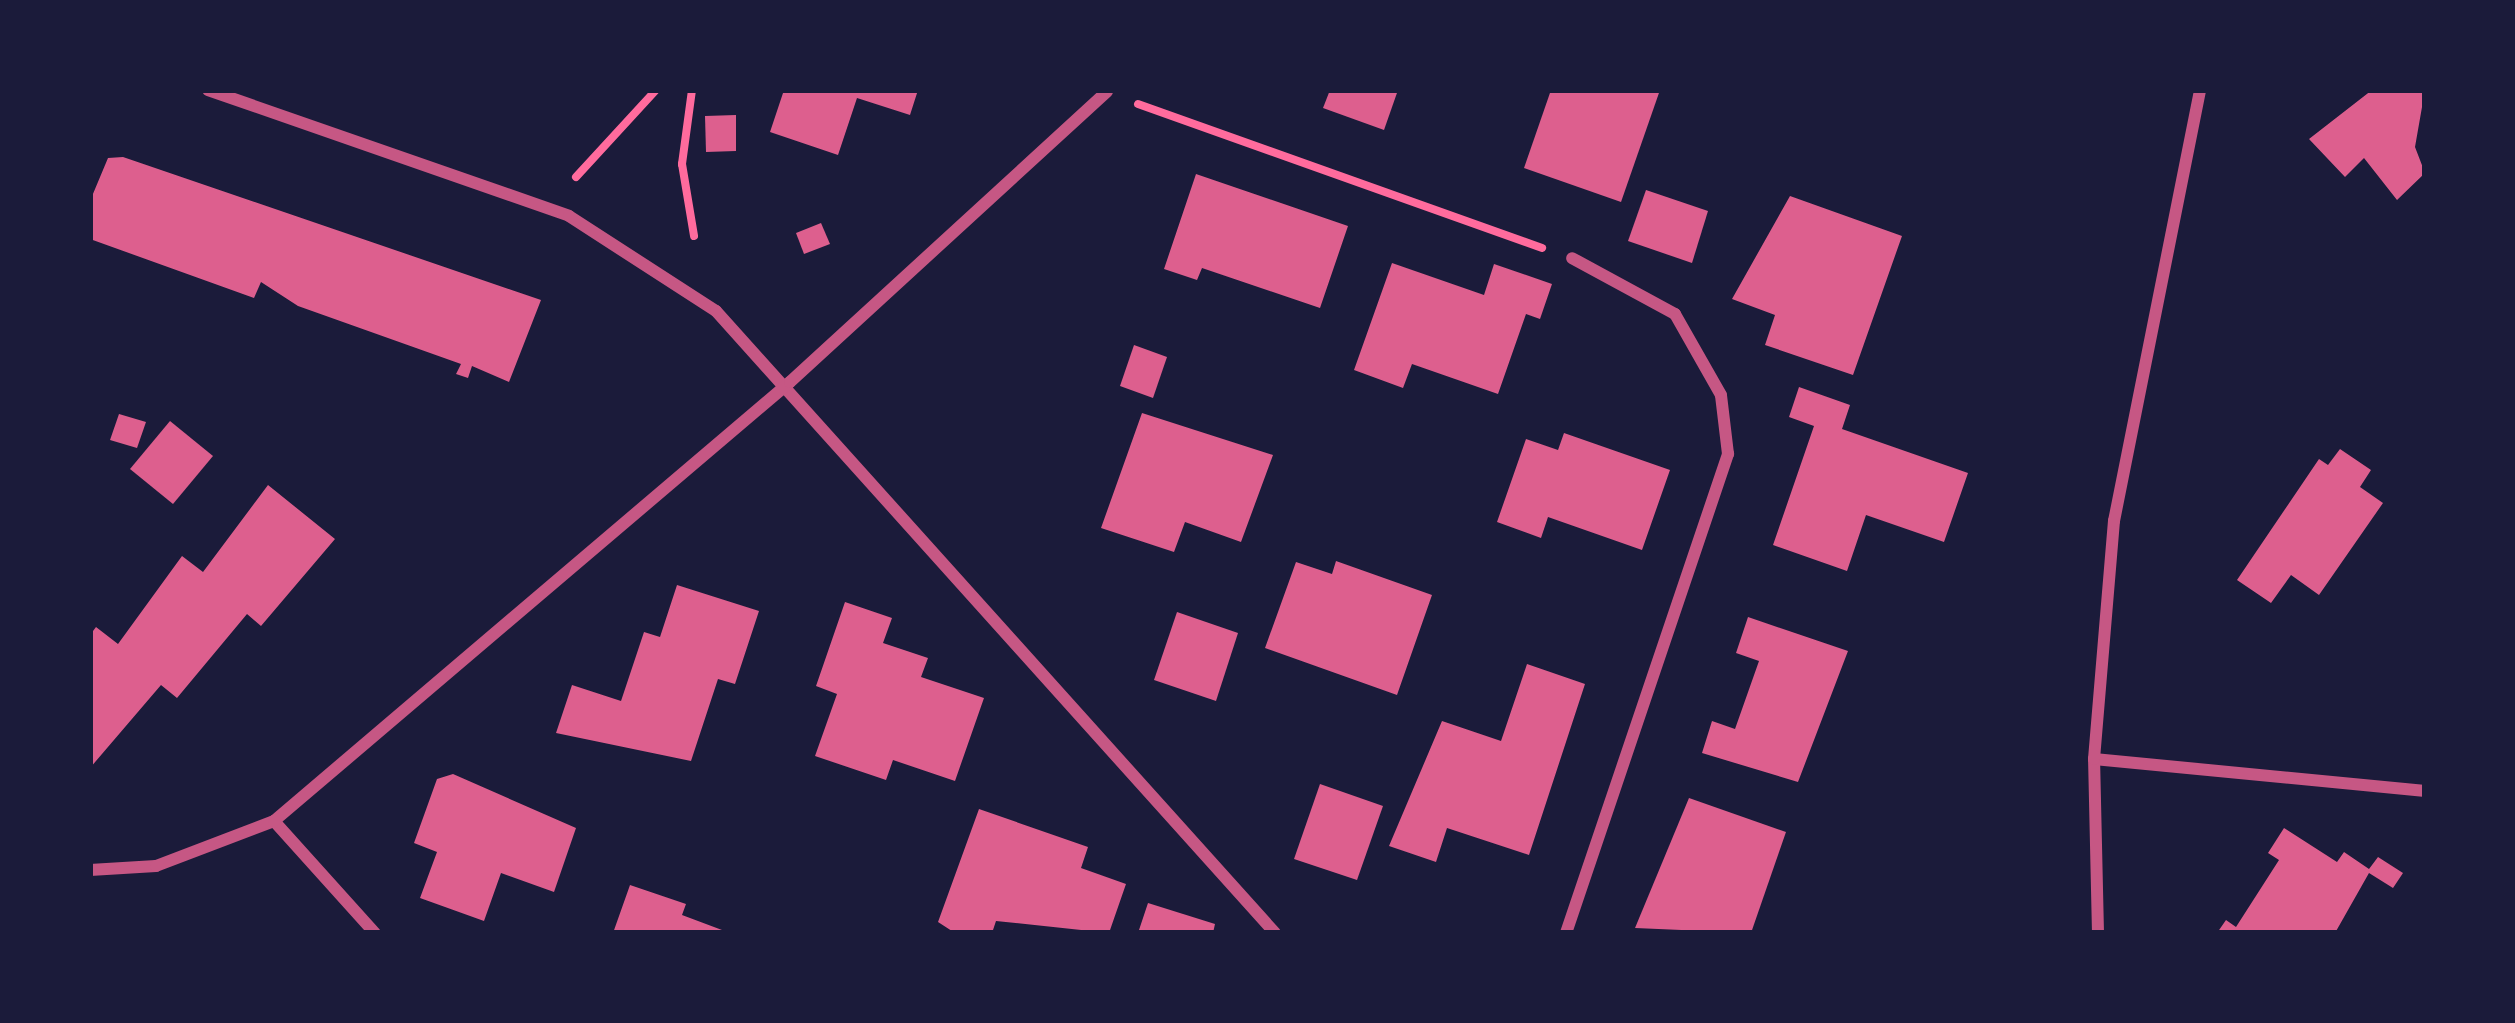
<!DOCTYPE html>
<html>
<head>
<meta charset="utf-8">
<style>
  body { margin:0 }
  #map { position:relative; width:2515px; height:1023px; overflow:hidden; background:#1b1b3a; font-family:Merriweather,serif }
  div>[style] { position:absolute }
  .building>* { inset:0; background:#dd5f8e }
  .path>* { height:8px; margin:-4px; padding:0 4px; transform-origin:4px; border-radius:4px; background:#ff6b9d }
  .minor>* { height:12px; margin:-6px; padding:0 6px; transform-origin:6px; border-radius:6px; background:#c65784 }
  span { translate:-50% -50%; white-space:nowrap; text-align:center; line-height:1.15; -webkit-text-stroke:10px #1b1b3a; paint-order:stroke }
  .frame { position:absolute; inset:0; border:93px solid #1b1b3a; pointer-events:none }
</style>
</head>
<body>
<div id="map">
  <div class="building">
    <i style="clip-path:polygon(784px 90px,918px 90px,910px 115px,857px 98px,838px 155px,770px 132px)"></i>
    <i style="clip-path:polygon(1330px 90px,1398px 90px,1384px 130px,1323px 108px)"></i>
    <i style="clip-path:polygon(1551px 90px,1660px 90px,1621px 202px,1524px 168px)"></i>
    <i style="clip-path:polygon(2372px 90px,2425px 90px,2415px 147px,2425px 173px,2397px 200px,2364px 158px,2345px 177px,2309px 139px)"></i>
    <i style="clip-path:polygon(736px 115px,736px 151px,706px 152px,705px 116px)"></i>
    <i style="clip-path:polygon(123px 157px,541px 300px,509px 382px,472px 366px,468px 378px,456px 374px,461px 364px,298px 306px,261px 282px,254px 298px,90px 239px,90px 201px,108px 158px)"></i>
    <i style="clip-path:polygon(1196px 174px,1348px 226px,1320px 308px,1202px 268px,1197px 280px,1164px 269px)"></i>
    <i style="clip-path:polygon(1646px 190px,1708px 211px,1692px 263px,1628px 241px)"></i>
    <i style="clip-path:polygon(1790px 196px,1902px 236px,1853px 375px,1765px 345px,1775px 315px,1732px 299px)"></i>
    <i style="clip-path:polygon(821px 223px,830px 244px,804px 254px,796px 233px)"></i>
    <i style="clip-path:polygon(1392px 263px,1484px 295px,1494px 264px,1552px 284px,1540px 319px,1526px 314px,1498px 394px,1412px 364px,1403px 388px,1354px 370px)"></i>
    <i style="clip-path:polygon(1134px 345px,1167px 357px,1153px 398px,1120px 386px)"></i>
    <i style="clip-path:polygon(1799px 387px,1850px 405px,1842px 429px,1968px 473px,1944px 542px,1866px 515px,1847px 571px,1773px 545px,1814px 426px,1789px 417px)"></i>
    <i style="clip-path:polygon(1142px 413px,1273px 455px,1241px 542px,1185px 522px,1174px 552px,1101px 528px)"></i>
    <i style="clip-path:polygon(119px 414px,146px 422px,137px 448px,110px 440px)"></i>
    <i style="clip-path:polygon(170px 421px,213px 456px,173px 504px,130px 469px)"></i>
    <i style="clip-path:polygon(1564px 433px,1670px 470px,1642px 550px,1548px 517px,1541px 538px,1497px 522px,1526px 439px,1558px 450px)"></i>
    <i style="clip-path:polygon(2340px 449px,2371px 470px,2360px 487px,2383px 503px,2319px 595px,2291px 575px,2271px 603px,2237px 580px,2319px 459px,2328px 465px)"></i>
    <i style="clip-path:polygon(268px 485px,335px 539px,261px 626px,247px 614px,177px 698px,161px 685px,90px 768px,90px 635px,96px 627px,118px 644px,182px 556px,203px 572px)"></i>
    <i style="clip-path:polygon(1336px 561px,1432px 595px,1397px 695px,1265px 648px,1296px 562px,1332px 574px)"></i>
    <i style="clip-path:polygon(677px 585px,759px 611px,735px 684px,718px 679px,691px 761px,556px 733px,572px 685px,621px 701px,644px 632px,660px 637px)"></i>
    <i style="clip-path:polygon(845px 602px,892px 618px,883px 643px,928px 658px,921px 677px,984px 698px,955px 781px,893px 760px,886px 780px,815px 756px,837px 694px,816px 686px)"></i>
    <i style="clip-path:polygon(1177px 612px,1238px 633px,1216px 701px,1154px 680px)"></i>
    <i style="clip-path:polygon(1748px 617px,1848px 651px,1798px 782px,1702px 753px,1712px 721px,1735px 729px,1759px 661px,1736px 653px)"></i>
    <i style="clip-path:polygon(1527px 664px,1585px 684px,1529px 855px,1447px 828px,1436px 862px,1389px 846px,1442px 721px,1501px 741px)"></i>
    <i style="clip-path:polygon(453px 774px,576px 828px,554px 892px,501px 873px,484px 921px,420px 898px,437px 852px,414px 843px,437px 779px)"></i>
    <i style="clip-path:polygon(1320px 784px,1383px 806px,1357px 880px,1294px 859px)"></i>
    <i style="clip-path:polygon(1689px 798px,1786px 832px,1751px 933px,1635px 928px)"></i>
    <i style="clip-path:polygon(979px 809px,1088px 847px,1081px 868px,1126px 884px,1109px 933px,996px 921px,992px 933px,955px 933px,938px 922px)"></i>
    <i style="clip-path:polygon(2284px 828px,2337px 862px,2344px 852px,2369px 869px,2378px 857px,2403px 873px,2393px 888px,2369px 873px,2335px 933px,2217px 933px,2226px 920px,2236px 927px,2279px 860px,2268px 853px)"></i>
    <i style="clip-path:polygon(630px 885px,686px 904px,682px 915px,730px 933px,613px 933px)"></i>
    <i style="clip-path:polygon(1148px 903px,1215px 924px,1213px 933px,1138px 933px)"></i>
  </div>
  <div class="path">
    <i style="left:692px;top:90px;width:75px;rotate:97.7deg"></i>
    <i style="left:682px;top:164px;width:73px;rotate:80.5deg"></i>
    <i style="left:1138px;top:104px;width:429px;rotate:19.6deg"></i>
    <i style="left:576px;top:177px;width:118px;rotate:-47.4deg"></i>
  </div>
  <div class="minor">
    <i style="left:208px;top:90px;width:382px;rotate:19.2deg"></i>
    <i style="left:569px;top:216px;width:175px;rotate:32.9deg"></i>
    <i style="left:716px;top:311px;width:836px;rotate:48.05deg"></i>
    <i style="left:2094px;top:759px;width:333px;rotate:5.5deg"></i>
    <i style="left:274px;top:821px;width:151px;rotate:48deg"></i>
    <i style="left:90px;top:870px;width:66px;rotate:-3.5deg"></i>
    <i style="left:156px;top:866px;width:126px;rotate:-20.9deg"></i>
    <i style="left:274px;top:821px;width:677px;rotate:-40.39deg"></i>
    <i style="left:790px;top:382px;width:430px;rotate:-42.5deg"></i>
    <i style="left:1566px;top:933px;width:506px;rotate:-71.31deg"></i>
    <i style="left:1728px;top:454px;width:59px;rotate:-96.8deg"></i>
    <i style="left:1721px;top:395px;width:93px;rotate:-119.6deg"></i>
    <i style="left:1675px;top:314px;width:117px;rotate:-151.5deg"></i>
    <i style="left:2098px;top:933px;width:174px;rotate:-91.3deg"></i>
    <i style="left:2094px;top:759px;width:239px;rotate:-85.2deg"></i>
    <i style="left:2114px;top:521px;width:439px;rotate:-78.7deg"></i>
  </div>
  <div class="frame"></div>
</div>
</body>
</html>
